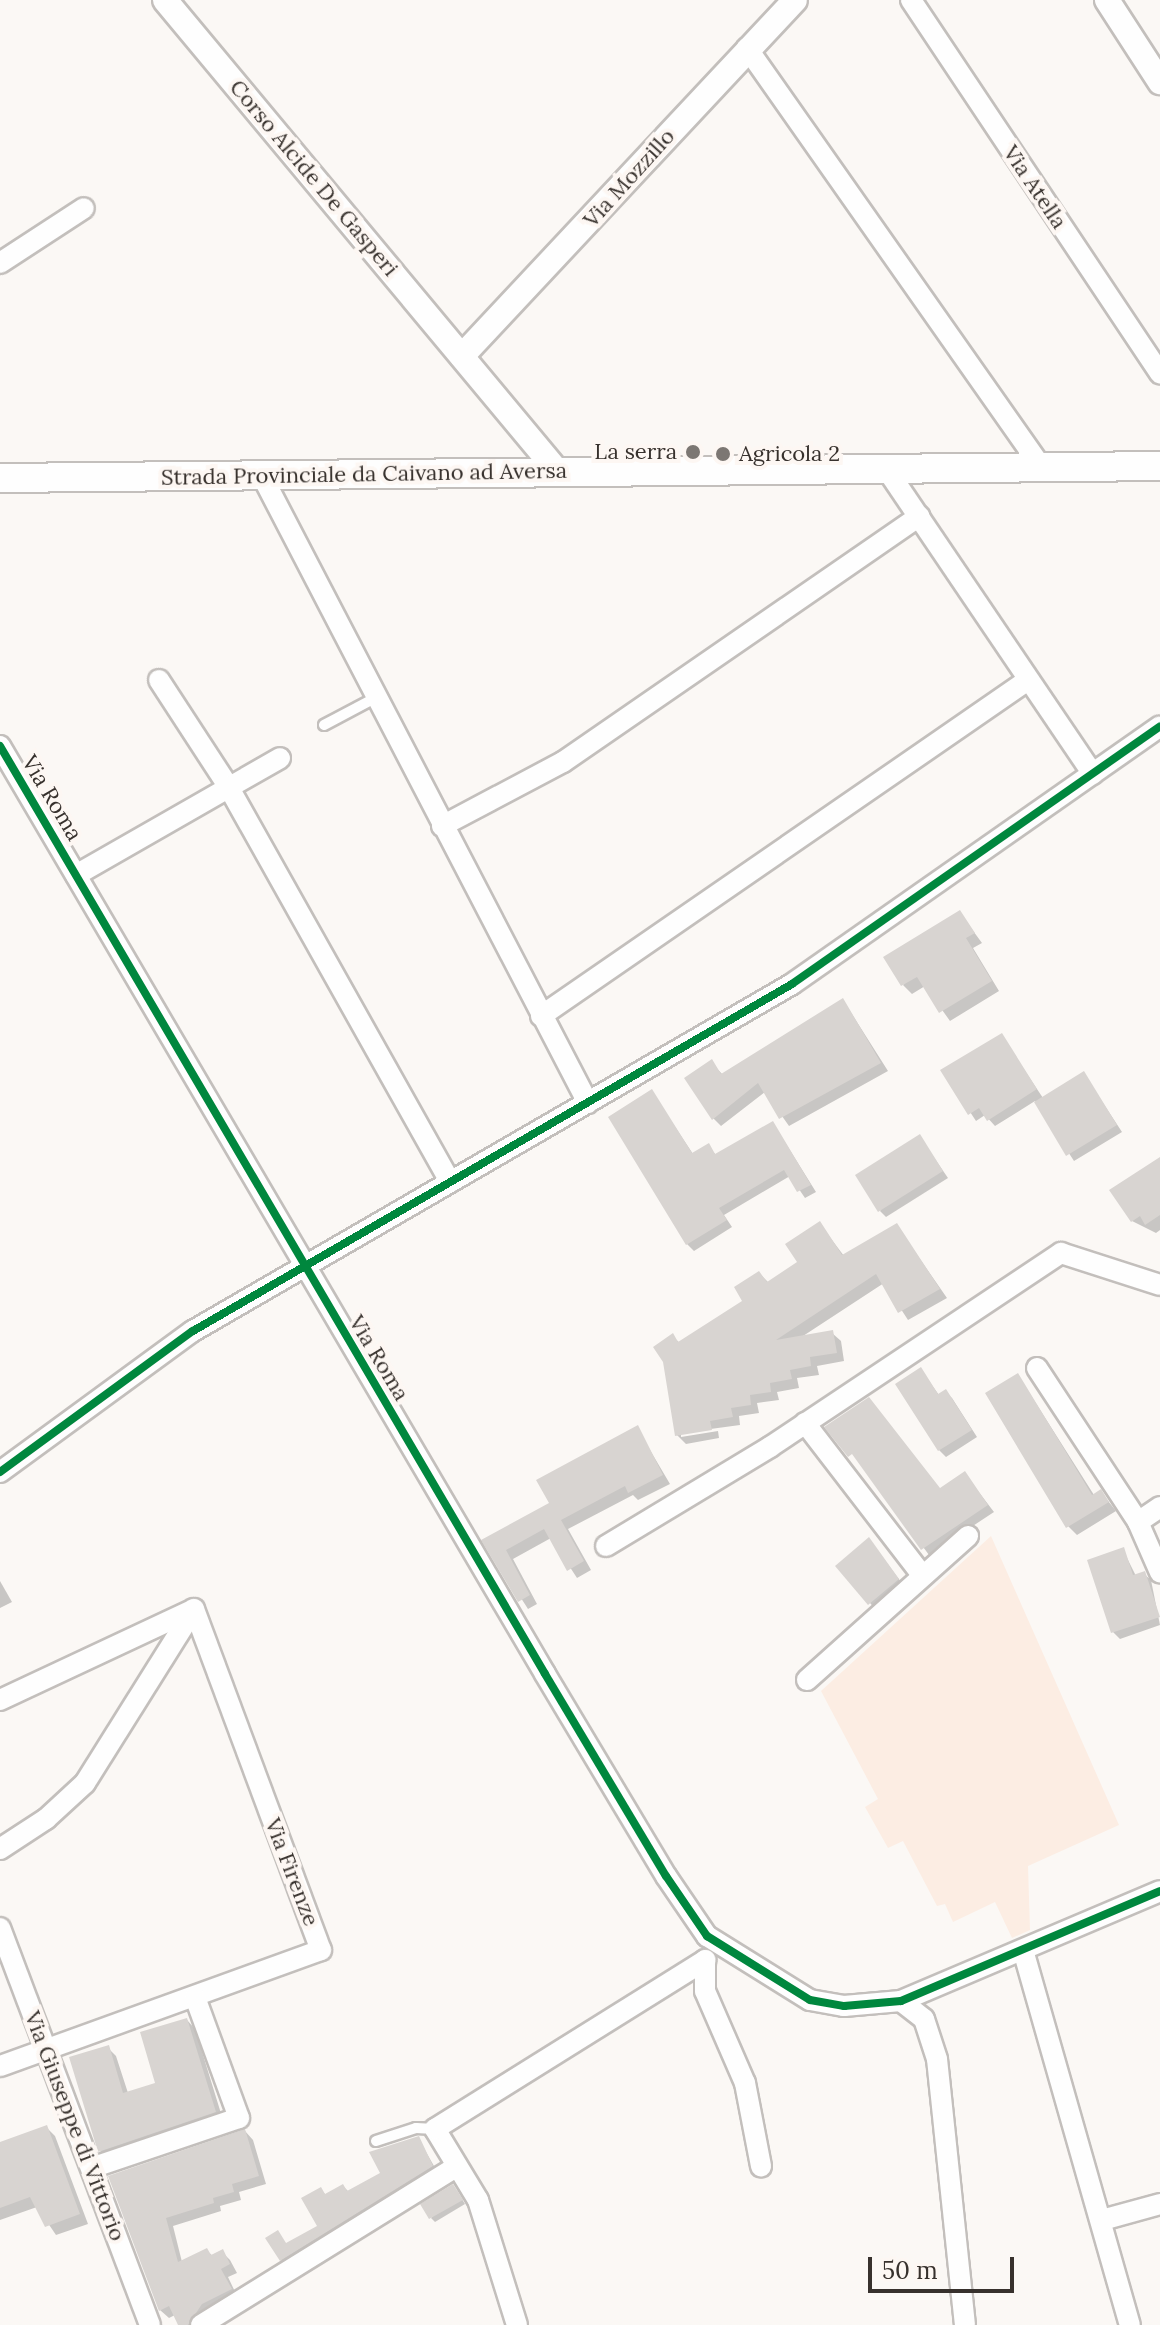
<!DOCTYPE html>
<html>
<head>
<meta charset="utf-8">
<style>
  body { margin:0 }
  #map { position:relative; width:1160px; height:2325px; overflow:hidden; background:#fbf8f5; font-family:Lora,serif }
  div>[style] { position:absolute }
  .green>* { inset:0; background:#fcede3 }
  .shadow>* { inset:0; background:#0003 }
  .building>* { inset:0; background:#d8d4d1 }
  .roads { filter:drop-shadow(2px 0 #c3bfbc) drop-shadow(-2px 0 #c3bfbc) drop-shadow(0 2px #c3bfbc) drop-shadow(0 -2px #c3bfbc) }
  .service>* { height:10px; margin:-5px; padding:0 5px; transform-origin:5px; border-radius:5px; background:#fefefe }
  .minor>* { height:20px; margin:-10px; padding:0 10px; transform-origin:10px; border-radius:10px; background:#fefefe }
  .tertiary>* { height:24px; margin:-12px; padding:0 12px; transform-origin:12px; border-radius:12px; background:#fefefe }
  .secondary>* { height:28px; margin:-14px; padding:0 14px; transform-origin:14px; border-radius:14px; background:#fefefe }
  .cycleway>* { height:8px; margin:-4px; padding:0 4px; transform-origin:4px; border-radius:4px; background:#00873e }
  .dots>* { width:22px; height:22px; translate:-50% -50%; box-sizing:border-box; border:4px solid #fdf7f3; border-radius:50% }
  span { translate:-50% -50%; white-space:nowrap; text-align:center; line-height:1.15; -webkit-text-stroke:8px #fdf7f3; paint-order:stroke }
  .street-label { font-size:22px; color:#37312d }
  .poi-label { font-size:22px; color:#37312d }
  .right { translate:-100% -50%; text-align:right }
  .left { translate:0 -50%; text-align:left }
  .scale { position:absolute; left:868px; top:2257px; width:146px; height:36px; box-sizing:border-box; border:4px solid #37312d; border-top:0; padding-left:10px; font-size:24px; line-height:28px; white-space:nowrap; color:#37312d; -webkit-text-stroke:6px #fdf7f3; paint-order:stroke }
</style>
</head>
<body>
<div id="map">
  <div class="green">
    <i style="clip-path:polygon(991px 1536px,1119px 1825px,1028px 1866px,1030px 1930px,1012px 1938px,995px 1902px,953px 1922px,945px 1904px,937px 1906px,903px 1841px,888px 1848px,865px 1807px,878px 1799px,821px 1691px)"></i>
  </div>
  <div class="shadow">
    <i style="clip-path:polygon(960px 913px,982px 943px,973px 948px,999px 991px,950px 1021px,925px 986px,912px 994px,903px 985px)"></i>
    <i style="clip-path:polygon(843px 1000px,888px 1071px,789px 1126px,765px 1092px,721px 1126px,713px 1118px,711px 1062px,723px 1075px)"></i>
    <i style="clip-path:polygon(1001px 1035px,1043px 1098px,1084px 1074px,1122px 1132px,1074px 1161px,1035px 1101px,995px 1126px,985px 1115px,976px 1121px,943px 1071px)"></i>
    <i style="clip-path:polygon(652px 1092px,693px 1154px,708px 1146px,717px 1156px,773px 1123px,816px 1192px,805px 1198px,790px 1176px,724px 1215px,732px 1227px,694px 1251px,687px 1244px)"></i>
    <i style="clip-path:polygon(920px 1137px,948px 1178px,886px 1217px,880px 1211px)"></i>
    <i style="clip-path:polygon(1160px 1159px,1160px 1230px,1156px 1233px,1132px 1221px)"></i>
    <i style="clip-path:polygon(820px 1224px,844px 1256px,897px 1226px,947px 1298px,908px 1320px,884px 1283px,800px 1338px,832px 1333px,841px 1341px,844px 1361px,817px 1366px,819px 1375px,797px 1378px,799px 1388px,777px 1392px,779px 1400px,757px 1403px,759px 1413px,739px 1416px,740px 1425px,681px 1433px,681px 1437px,718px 1431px,719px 1438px,686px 1444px,677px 1435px,672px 1336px,680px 1343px,744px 1301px,759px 1273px,769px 1283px,800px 1263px)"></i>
    <i style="clip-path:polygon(921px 1370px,939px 1395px,945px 1392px,952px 1398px,977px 1437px,946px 1457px,939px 1450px)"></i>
    <i style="clip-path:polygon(1018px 1375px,1094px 1495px,1101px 1492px,1116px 1511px,1077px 1535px,1068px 1526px)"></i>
    <i style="clip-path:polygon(827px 1427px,941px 1490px,965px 1474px,994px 1512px,929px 1555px,859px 1460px)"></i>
    <i style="clip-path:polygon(637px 1428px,670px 1484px,638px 1500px,633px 1495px,568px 1529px,591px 1570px,577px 1578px,551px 1538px,513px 1559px,537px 1604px,528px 1609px,484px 1540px,552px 1504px)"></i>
    <i style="clip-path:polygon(875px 1547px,904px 1586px,876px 1610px,870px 1603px)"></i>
    <i style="clip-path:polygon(1123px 1550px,1136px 1576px,1144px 1574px,1151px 1580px,1160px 1625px,1120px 1639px,1113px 1632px)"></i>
    <i style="clip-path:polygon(0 1581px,12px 1602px,0 1608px)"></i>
    <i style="clip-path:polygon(187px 2020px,195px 2029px,223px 2120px,109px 2159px,100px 2151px,108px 2048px,116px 2056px,128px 2093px,158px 2084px)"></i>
    <i style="clip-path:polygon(46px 2127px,55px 2136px,88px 2224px,56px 2235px,37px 2207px,0 2220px,0 2144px)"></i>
    <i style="clip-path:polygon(245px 2131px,253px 2140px,266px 2184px,239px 2192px,241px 2200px,220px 2206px,221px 2211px,173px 2226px,182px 2262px,207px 2251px,213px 2256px,222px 2252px,230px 2260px,237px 2273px,228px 2277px,238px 2298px,201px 2325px,180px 2325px,175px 2315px,169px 2318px,160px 2310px,110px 2177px)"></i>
    <i style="clip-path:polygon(418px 2138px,438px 2173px,287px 2266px,281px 2260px,278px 2233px,287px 2245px,320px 2226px,321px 2190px,327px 2196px,343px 2186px,349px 2192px,382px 2174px)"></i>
    <i style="clip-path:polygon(457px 2191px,465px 2204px,435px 2222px,431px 2218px)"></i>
  </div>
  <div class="building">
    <i style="clip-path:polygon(960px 910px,975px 933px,966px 938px,992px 981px,939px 1013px,917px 977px,901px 986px,883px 957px)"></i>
    <i style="clip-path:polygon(843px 998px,881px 1063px,779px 1119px,758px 1083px,712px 1120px,684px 1078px,712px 1059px,721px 1074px)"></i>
    <i style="clip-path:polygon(1002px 1033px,1037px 1089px,987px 1121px,979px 1108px,968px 1115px,940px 1070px)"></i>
    <i style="clip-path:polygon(1084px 1071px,1117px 1125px,1066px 1156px,1034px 1102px)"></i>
    <i style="clip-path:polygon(652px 1089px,692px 1153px,709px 1143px,715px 1154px,773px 1121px,811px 1185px,797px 1192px,784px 1170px,719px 1208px,727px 1220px,686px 1245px,608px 1117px)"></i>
    <i style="clip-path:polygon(920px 1134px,943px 1171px,878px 1212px,855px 1175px)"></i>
    <i style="clip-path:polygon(1160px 1157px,1160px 1215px,1145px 1225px,1140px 1216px,1131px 1222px,1109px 1190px)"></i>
    <i style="clip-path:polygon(820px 1221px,842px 1255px,897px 1223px,940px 1289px,898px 1313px,876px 1274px,776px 1340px,833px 1330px,837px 1353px,810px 1357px,811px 1366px,790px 1370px,792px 1379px,770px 1383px,771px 1392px,750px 1395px,751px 1405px,731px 1408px,733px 1417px,710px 1421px,712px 1430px,675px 1436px,663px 1362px,653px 1347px,673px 1333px,678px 1342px,742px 1301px,734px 1287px,759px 1271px,767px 1282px,797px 1262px,785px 1244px)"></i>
    <i style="clip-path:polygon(921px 1367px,938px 1394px,946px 1389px,972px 1430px,938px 1451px,895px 1384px)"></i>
    <i style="clip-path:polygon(1018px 1373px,1092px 1495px,1101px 1489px,1109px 1502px,1066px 1528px,985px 1393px)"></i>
    <i style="clip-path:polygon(869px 1397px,940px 1488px,965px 1471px,988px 1505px,921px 1550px,852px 1454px,848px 1457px,824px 1427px)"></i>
    <i style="clip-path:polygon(638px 1425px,663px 1475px,628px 1493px,625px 1486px,561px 1520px,584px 1561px,567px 1571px,544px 1529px,506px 1550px,530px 1595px,518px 1602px,481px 1540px,549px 1503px,536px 1480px)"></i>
    <i style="clip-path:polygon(869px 1537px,899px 1579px,868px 1605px,835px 1566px)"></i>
    <i style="clip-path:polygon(1124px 1547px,1133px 1575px,1145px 1571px,1160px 1617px,1111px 1633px,1087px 1560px)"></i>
    <i style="clip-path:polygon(187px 2018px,216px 2112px,98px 2152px,69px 2057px,109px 2045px,123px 2093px,155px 2083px,140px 2032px)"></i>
    <i style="clip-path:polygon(47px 2125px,80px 2214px,45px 2227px,30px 2197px,0 2208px,0 2142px)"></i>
    <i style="clip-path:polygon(245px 2129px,259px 2176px,232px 2184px,234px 2192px,213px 2198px,214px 2203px,166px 2218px,178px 2262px,207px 2248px,211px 2255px,223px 2249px,230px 2264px,221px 2269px,232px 2289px,202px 2304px,188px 2325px,178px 2325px,169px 2306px,159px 2311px,108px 2176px)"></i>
    <i style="clip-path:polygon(419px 2136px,433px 2166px,280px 2261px,265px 2238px,278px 2230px,286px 2243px,317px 2226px,301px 2198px,321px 2187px,325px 2194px,343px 2184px,347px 2191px,380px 2173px,369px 2152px)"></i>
    <i style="clip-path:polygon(453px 2184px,463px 2200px,429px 2219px,420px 2204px)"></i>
  </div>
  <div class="roads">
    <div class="service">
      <i style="left:324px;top:725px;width:58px;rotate:-27.9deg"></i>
      <i style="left:376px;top:2141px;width:42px;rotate:-18deg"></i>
      <i style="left:416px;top:2128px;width:19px;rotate:3deg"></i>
    </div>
    <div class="minor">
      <i style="left:911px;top:0;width:449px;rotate:56.3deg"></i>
      <i style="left:747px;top:48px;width:513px;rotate:54.92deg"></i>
      <i style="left:0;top:263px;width:100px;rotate:-33.2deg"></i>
      <i style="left:887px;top:470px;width:367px;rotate:55.9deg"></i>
      <i style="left:261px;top:474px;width:709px;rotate:62.53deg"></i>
      <i style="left:159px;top:680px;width:126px;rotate:56.9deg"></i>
      <i style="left:228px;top:786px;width:454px;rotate:60.7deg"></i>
      <i style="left:0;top:746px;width:1076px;rotate:59.57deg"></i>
      <i style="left:545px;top:1674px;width:235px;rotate:59.1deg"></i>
      <i style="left:666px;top:1876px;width:73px;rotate:55.7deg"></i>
      <i style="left:707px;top:1936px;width:121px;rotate:31.9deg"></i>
      <i style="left:810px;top:2000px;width:35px;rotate:10deg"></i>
      <i style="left:844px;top:2006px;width:57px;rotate:-5deg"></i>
      <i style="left:901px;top:2001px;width:281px;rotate:-23deg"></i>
      <i style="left:442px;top:826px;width:137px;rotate:-27.9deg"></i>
      <i style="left:563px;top:762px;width:433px;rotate:-34.6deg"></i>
      <i style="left:76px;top:875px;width:235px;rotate:-29.8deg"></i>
      <i style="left:541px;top:1016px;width:592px;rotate:-34.6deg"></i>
      <i style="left:1037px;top:1368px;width:184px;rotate:56.7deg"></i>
      <i style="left:1138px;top:1522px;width:55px;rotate:66.3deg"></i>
      <i style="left:805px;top:1423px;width:193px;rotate:52.4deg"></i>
      <i style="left:0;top:1472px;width:239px;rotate:-36.2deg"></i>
      <i style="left:193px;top:1331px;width:692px;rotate:-30.08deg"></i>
      <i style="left:792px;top:984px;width:449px;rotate:-35deg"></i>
      <i style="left:1138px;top:1522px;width:27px;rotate:-34deg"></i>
      <i style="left:606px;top:1546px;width:192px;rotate:-31.1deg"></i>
      <i style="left:770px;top:1447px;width:350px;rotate:-33.7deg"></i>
      <i style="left:1061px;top:1253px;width:104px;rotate:17.9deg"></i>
      <i style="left:807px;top:1680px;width:216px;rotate:-41.8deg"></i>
      <i style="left:0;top:1700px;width:214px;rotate:-25.1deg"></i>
      <i style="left:194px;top:1609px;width:364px;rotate:69.6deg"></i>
      <i style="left:321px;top:1950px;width:341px;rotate:160.1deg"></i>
      <i style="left:0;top:1849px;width:55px;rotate:-33.1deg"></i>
      <i style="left:46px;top:1819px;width:53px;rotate:-42.7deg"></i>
      <i style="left:85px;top:1783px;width:205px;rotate:-57.9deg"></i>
      <i style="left:0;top:1928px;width:424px;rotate:69.3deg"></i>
      <i style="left:1023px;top:1950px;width:390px;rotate:74.1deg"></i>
      <i style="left:705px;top:1960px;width:31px;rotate:90deg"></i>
      <i style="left:705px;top:1991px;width:100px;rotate:66.5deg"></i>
      <i style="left:745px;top:2083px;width:85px;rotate:79.1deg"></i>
      <i style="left:901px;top:2001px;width:29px;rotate:38deg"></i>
      <i style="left:924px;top:2019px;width:42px;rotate:72deg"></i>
      <i style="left:937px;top:2059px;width:267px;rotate:84deg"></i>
      <i style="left:94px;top:2167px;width:153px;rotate:-18.7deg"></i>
      <i style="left:239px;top:2118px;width:129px;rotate:-110deg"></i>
      <i style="left:1102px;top:2220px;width:60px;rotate:-15.4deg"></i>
      <i style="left:201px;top:2325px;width:300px;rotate:-31.8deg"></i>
      <i style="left:517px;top:2325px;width:131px;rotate:-107.3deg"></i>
      <i style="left:478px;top:2200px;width:83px;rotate:-121.2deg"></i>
      <i style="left:435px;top:2129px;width:319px;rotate:-32deg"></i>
    </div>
    <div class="tertiary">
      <i style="left:165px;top:0;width:614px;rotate:50.22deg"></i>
      <i style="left:1107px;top:0;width:98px;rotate:57.1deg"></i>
      <i style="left:462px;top:356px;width:487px;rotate:-46.9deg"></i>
    </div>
    <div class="secondary">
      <i style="left:0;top:478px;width:1160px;rotate:-0.59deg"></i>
    </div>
  </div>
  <div class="cycleway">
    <i style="left:0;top:746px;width:1076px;rotate:59.57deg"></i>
    <i style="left:545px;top:1674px;width:235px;rotate:59.1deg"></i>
    <i style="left:666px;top:1876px;width:73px;rotate:55.7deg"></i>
    <i style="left:707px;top:1936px;width:121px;rotate:31.9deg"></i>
    <i style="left:810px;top:2000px;width:35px;rotate:10deg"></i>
    <i style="left:844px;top:2006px;width:57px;rotate:-5deg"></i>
    <i style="left:901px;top:2001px;width:281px;rotate:-23deg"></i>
    <i style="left:0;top:1472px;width:239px;rotate:-36.2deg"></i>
    <i style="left:193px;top:1331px;width:692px;rotate:-30.08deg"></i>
    <i style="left:792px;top:984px;width:449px;rotate:-35deg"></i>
  </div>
  <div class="dots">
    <i style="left:693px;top:452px;background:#7c7773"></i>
    <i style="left:723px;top:454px;background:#7c7773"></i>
  </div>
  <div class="street-label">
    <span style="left:314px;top:178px;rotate:50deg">Corso Alcide De Gasperi</span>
    <span style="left:629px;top:178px;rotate:-48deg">Via Mozzillo</span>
    <span style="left:1035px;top:187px;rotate:56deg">Via Atella</span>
    <span style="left:364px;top:474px;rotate:-1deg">Strada Provinciale da Caivano ad Aversa</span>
    <span style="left:52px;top:798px;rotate:59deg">Via Roma</span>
    <span style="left:379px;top:1358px;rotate:59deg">Via Roma</span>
    <span style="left:292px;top:1872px;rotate:69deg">Via Firenze</span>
    <span style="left:75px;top:2126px;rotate:69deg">Via Giuseppe di Vittorio</span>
  </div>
  <div class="poi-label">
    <span class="right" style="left:677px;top:452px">La serra</span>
    <span class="left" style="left:739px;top:454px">Agricola 2</span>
  </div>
  <div class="scale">50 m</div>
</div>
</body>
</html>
